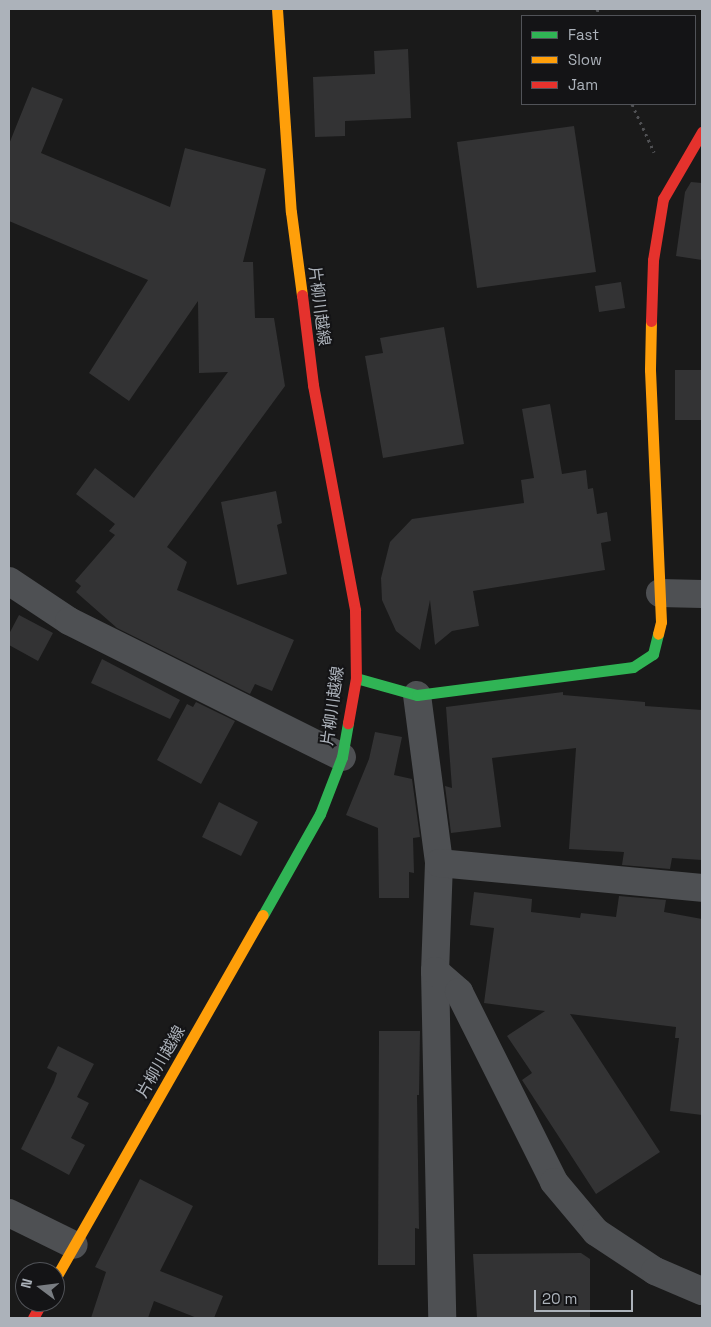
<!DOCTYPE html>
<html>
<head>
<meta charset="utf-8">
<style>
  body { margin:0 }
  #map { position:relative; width:711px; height:1327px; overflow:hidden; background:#1a1a1a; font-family:"Space Grotesk","Noto Sans JP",sans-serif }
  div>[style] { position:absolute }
  .building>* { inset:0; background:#333334 }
  .path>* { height:3px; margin-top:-1.5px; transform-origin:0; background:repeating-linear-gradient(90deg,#505154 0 2.5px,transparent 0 6.5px) }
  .street>* { height:28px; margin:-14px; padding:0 14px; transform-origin:14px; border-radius:14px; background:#4e5053 }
  .fast>* { height:11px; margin:-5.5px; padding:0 5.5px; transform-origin:5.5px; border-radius:5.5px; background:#30b455 }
  .slow>* { height:11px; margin:-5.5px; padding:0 5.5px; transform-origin:5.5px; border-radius:5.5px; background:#ff9f0a }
  .jam>* { height:11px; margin:-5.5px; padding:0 5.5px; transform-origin:5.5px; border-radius:5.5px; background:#e5322d }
  span { translate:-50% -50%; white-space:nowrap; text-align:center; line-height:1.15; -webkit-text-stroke:4px #141416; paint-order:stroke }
  .street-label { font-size:16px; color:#acb2ba }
  .frame { position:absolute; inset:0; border:10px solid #acb2ba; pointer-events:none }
  .legend { position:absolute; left:521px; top:15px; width:175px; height:90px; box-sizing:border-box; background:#141416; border:1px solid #515358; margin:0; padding:6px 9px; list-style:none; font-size:15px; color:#acb2ba }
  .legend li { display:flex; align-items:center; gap:10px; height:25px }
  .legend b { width:25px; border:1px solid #515358 }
  .north { position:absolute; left:15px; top:1262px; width:50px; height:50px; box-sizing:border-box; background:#141416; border:1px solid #515358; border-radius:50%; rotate:285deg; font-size:14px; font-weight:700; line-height:20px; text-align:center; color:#acb2ba }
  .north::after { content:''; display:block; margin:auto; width:18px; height:22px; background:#797d82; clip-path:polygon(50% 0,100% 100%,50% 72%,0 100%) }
  .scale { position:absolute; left:534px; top:1290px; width:99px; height:22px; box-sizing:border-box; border:2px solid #acb2ba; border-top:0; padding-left:6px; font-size:15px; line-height:18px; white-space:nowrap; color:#acb2ba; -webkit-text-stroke:4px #141416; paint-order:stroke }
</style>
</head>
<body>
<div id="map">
  <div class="building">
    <i style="clip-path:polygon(408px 49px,411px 118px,345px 121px,345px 136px,315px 137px,313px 77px,375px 74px,374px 51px)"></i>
    <i style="clip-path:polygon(32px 87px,63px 99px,41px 153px,170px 207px,185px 148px,266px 169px,243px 262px,253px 262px,255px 318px,274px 318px,285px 386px,167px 547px,187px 562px,177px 590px,294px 640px,272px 691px,255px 684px,250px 694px,117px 628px,76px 592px,81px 586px,75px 581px,115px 535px,109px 531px,115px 524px,76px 494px,95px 468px,134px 498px,228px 372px,199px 373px,198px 301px,129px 401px,89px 373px,148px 280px,9px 221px,9px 144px)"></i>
    <i style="clip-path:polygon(574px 126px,596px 272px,477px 288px,457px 142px)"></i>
    <i style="clip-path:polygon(691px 182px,702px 183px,702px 260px,676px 256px,685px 192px)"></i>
    <i style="clip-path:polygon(621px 282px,625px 308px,599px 312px,595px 286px)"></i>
    <i style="clip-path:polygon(444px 327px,464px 444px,383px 458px,365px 356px,383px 353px,380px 338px)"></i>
    <i style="clip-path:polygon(675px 370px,702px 370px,702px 420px,675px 420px)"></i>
    <i style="clip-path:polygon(550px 404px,562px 474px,586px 470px,588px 489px,593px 488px,597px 514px,607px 512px,611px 541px,601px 543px,605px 570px,473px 591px,479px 626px,452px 631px,435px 645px,430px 600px,420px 650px,396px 631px,382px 600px,381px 578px,390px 542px,412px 519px,524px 503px,521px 480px,534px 478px,522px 409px)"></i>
    <i style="clip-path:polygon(276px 491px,282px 523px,277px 525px,287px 574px,237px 585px,221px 502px)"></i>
    <i style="clip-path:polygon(19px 615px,53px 633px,38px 661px,9px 645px,9px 634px)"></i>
    <i style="clip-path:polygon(102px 659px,180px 700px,170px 719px,91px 683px)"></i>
    <i style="clip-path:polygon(563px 692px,563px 695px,645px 702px,645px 706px,702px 710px,702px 860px,672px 858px,670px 869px,622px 865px,624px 852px,569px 849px,576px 748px,492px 758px,501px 827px,451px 833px,445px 786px,452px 788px,446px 707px)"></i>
    <i style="clip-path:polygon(196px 702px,235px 721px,201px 784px,157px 760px,187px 704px,193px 707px)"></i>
    <i style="clip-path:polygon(375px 732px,402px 737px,394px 775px,412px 779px,420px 837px,413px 838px,414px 873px,409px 872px,409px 898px,379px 898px,378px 828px,346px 815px,369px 759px)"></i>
    <i style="clip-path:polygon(219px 802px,258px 822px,241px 856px,202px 837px)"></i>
    <i style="clip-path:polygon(474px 892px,532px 899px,531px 912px,580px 918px,581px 913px,616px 917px,619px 896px,666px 900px,664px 912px,702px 919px,702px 1115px,670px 1111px,679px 1038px,675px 1038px,676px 1027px,570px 1014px,660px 1152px,596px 1194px,522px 1080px,532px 1073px,507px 1036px,545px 1011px,484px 1003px,494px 928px,470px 925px)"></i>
    <i style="clip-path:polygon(379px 1031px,420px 1031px,419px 1095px,417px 1095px,419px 1229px,415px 1228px,415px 1265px,378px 1265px)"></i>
    <i style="clip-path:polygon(58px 1046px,94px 1064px,77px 1097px,89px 1103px,71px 1138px,85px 1145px,69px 1175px,21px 1149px,54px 1082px,57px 1073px,47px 1068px)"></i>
    <i style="clip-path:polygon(140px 1179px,193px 1206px,160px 1271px,223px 1296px,214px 1318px,197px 1318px,154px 1301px,148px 1318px,91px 1318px,106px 1272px,95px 1267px)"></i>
    <i style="clip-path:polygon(581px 1253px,590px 1259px,590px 1318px,477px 1318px,473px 1254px)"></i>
  </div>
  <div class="path">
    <i style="left:597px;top:9px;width:8px;rotate:67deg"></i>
    <i style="left:632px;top:104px;width:53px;rotate:65.4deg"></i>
  </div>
  <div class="street">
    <i style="left:9px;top:581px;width:72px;rotate:33.7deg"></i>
    <i style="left:69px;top:621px;width:305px;rotate:26.5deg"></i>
    <i style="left:660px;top:593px;width:42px;rotate:1.4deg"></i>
    <i style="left:417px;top:695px;width:169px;rotate:82.5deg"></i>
    <i style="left:439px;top:863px;width:108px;rotate:92.1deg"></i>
    <i style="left:435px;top:971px;width:347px;rotate:88.8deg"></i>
    <i style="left:439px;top:863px;width:264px;rotate:5.4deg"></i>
    <i style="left:435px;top:971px;width:32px;rotate:41deg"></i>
    <i style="left:459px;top:992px;width:212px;rotate:63.4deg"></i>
    <i style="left:554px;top:1182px;width:65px;rotate:50deg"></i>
    <i style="left:596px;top:1232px;width:71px;rotate:33.5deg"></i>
    <i style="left:655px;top:1271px;width:51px;rotate:23.1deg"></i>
    <i style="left:9px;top:1213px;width:72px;rotate:26.2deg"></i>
  </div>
  <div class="fast">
    <i style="left:356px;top:678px;width:63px;rotate:15.6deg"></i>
    <i style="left:417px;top:695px;width:218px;rotate:-7.4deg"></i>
    <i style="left:633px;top:667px;width:24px;rotate:-33deg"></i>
    <i style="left:653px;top:654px;width:21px;rotate:-76deg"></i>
    <i style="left:263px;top:915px;width:116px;rotate:-60.6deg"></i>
    <i style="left:320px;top:814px;width:61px;rotate:-68.9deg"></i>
    <i style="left:342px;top:757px;width:35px;rotate:-80deg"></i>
  </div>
  <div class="slow">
    <i style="left:277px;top:9px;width:203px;rotate:86.1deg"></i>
    <i style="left:291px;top:212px;width:84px;rotate:82.5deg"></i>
    <i style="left:651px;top:321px;width:49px;rotate:91.2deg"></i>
    <i style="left:650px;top:370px;width:252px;rotate:87.5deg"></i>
    <i style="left:661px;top:622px;width:12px;rotate:104deg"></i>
    <i style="left:55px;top:1279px;width:419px;rotate:-60.3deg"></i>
  </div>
  <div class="jam">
    <i style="left:302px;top:295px;width:91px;rotate:83deg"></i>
    <i style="left:313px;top:385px;width:229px;rotate:79.4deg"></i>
    <i style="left:355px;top:610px;width:68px;rotate:89.2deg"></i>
    <i style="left:356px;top:678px;width:46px;rotate:100.1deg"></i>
    <i style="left:651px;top:321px;width:61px;rotate:-88.1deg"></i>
    <i style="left:653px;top:260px;width:62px;rotate:-80.7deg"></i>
    <i style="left:663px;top:199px;width:78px;rotate:-59.8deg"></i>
    <i style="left:33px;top:1318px;width:18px;rotate:-61deg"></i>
  </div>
  <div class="street-label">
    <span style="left:319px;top:306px;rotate:83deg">片柳川越線</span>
    <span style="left:333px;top:706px;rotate:-82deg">片柳川越線</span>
    <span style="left:161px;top:1062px;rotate:-60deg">片柳川越線</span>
  </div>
  <div class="frame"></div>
  <ul class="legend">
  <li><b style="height:6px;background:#30b455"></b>Fast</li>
  <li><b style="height:6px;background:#ff9f0a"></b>Slow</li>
  <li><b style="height:6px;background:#e5322d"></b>Jam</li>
  </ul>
  <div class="north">N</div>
  <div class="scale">20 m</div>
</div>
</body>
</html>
